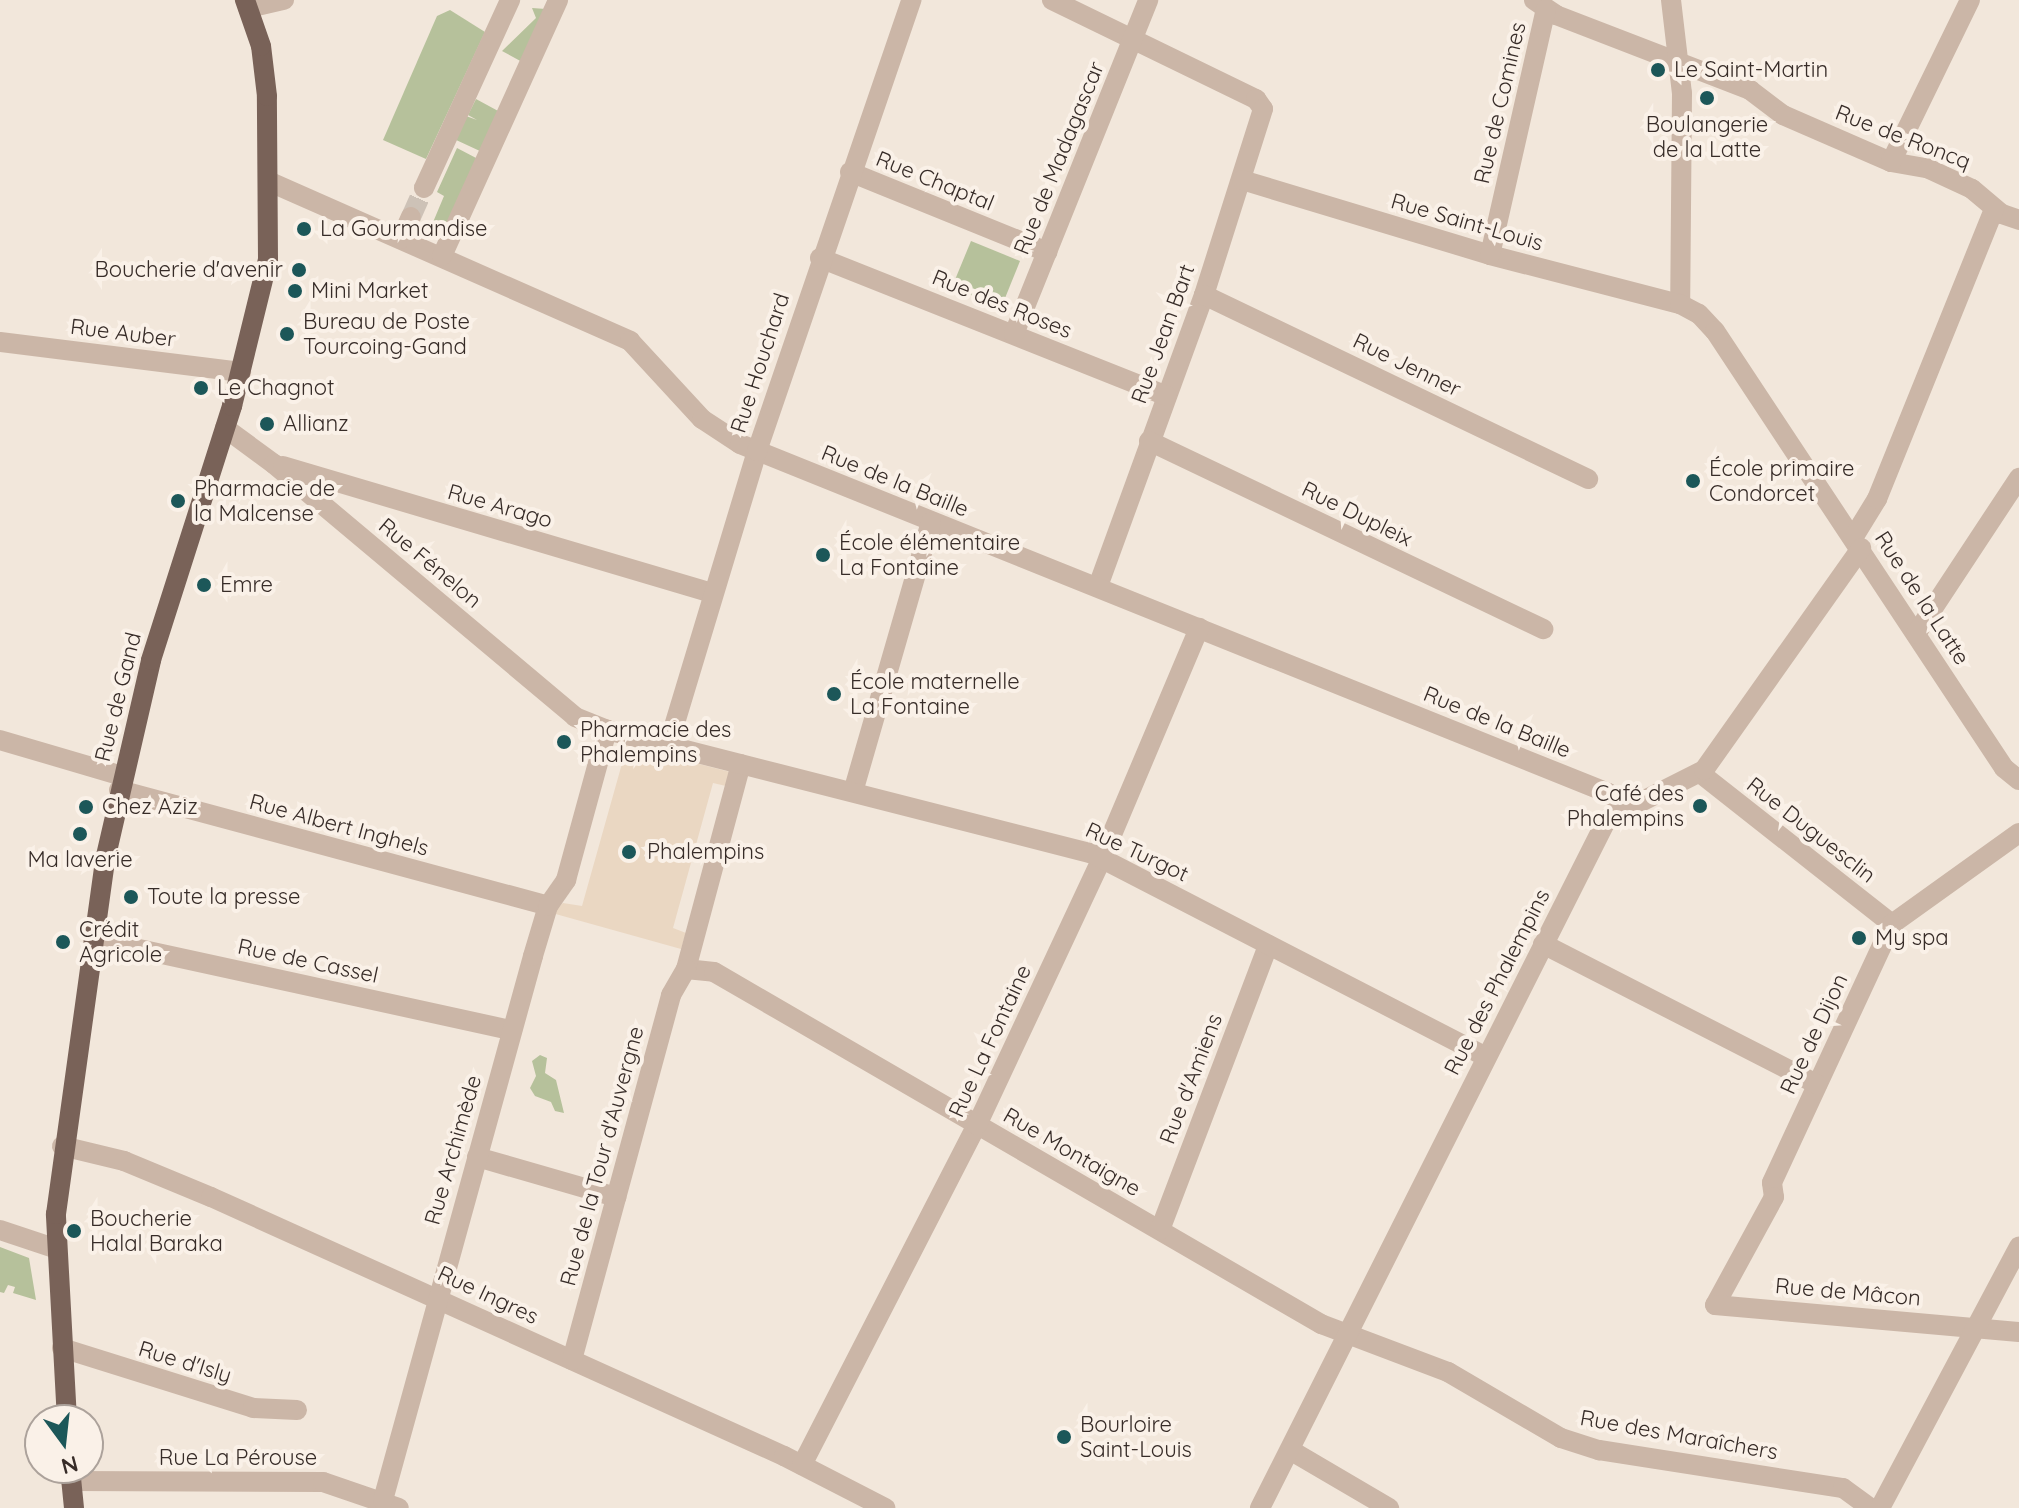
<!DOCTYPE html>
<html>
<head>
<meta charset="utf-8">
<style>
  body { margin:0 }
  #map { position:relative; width:2019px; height:1508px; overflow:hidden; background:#f2e7db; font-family:Quicksand,sans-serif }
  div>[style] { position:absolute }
  .green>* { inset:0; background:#b6c19b }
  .plaza>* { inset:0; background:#ead7c2 }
  .minor-tunnel>* { height:20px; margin-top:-10px; transform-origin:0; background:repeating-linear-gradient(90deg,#cdc2b7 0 20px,transparent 0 30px) }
  .minor>* { height:20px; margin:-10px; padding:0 10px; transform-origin:10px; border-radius:10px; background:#cbb6a7 }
  .major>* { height:20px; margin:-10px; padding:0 10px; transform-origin:10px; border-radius:10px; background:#796258 }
  .dots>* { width:22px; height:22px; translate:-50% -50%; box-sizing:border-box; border:4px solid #faf1e8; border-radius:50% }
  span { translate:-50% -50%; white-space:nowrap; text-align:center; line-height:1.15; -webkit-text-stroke:8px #faf1e8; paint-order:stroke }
  .poi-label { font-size:22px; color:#372c28 }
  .left { translate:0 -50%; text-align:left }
  .right { translate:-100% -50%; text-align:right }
  .street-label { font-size:22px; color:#372c28 }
  .north { position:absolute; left:24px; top:1404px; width:80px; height:80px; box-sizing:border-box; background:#faf1e8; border:2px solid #aca29b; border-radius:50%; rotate:165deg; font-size:22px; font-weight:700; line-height:32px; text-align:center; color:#372c28 }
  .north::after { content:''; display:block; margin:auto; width:28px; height:36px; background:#1c5759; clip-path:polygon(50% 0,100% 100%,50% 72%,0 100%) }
</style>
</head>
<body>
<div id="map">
  <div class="green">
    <i style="clip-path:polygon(532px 8px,546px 9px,524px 63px,502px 51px,536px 18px)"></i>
    <i style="clip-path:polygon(450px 10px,485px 32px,426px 159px,383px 140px,437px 16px)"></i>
    <i style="clip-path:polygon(476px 99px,500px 112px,482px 152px,454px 139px,466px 116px,477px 120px,468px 115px)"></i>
    <i style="clip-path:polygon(457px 148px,478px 159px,443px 232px,431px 227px,444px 196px,437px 192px)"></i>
    <i style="clip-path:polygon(971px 241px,1020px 261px,1001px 308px,952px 287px)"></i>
    <i style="clip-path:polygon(540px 1055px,547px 1058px,545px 1073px,556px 1080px,564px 1113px,555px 1111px,551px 1102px,535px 1096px,530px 1088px,536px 1076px,532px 1061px)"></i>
    <i style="clip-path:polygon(0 1247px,29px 1258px,36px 1300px,13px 1293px,15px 1287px,8px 1285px,4px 1293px,0 1292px)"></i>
  </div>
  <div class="plaza">
    <i style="clip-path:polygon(626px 745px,730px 772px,726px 786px,713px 783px,673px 928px,686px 933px,681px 949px,552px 913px,563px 903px,582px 906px,623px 760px,608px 755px,615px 747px)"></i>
  </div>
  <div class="minor-tunnel">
    <i style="left:411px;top:217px;width:32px;rotate:-66deg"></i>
  </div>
  <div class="minor">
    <i style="left:1052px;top:0;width:227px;rotate:25.9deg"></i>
    <i style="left:1256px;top:99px;width:12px;rotate:55deg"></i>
    <i style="left:1263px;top:109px;width:195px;rotate:107.6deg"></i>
    <i style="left:1204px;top:295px;width:310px;rotate:110deg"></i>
    <i style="left:1534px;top:0;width:27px;rotate:34deg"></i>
    <i style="left:1556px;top:15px;width:208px;rotate:21.1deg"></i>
    <i style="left:1750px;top:90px;width:41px;rotate:37.1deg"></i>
    <i style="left:1783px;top:115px;width:118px;rotate:23.5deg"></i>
    <i style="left:1891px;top:162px;width:39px;rotate:10deg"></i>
    <i style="left:1929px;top:169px;width:47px;rotate:24.9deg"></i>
    <i style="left:1972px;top:189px;width:39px;rotate:40deg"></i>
    <i style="left:2002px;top:214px;width:18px;rotate:19deg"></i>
    <i style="left:1671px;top:0;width:94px;rotate:83.3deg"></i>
    <i style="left:1682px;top:93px;width:211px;rotate:90.5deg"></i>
    <i style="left:248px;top:8px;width:37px;rotate:-13deg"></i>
    <i style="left:1891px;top:162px;width:180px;rotate:-64deg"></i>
    <i style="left:850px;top:172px;width:213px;rotate:22.1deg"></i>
    <i style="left:1242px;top:180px;width:259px;rotate:16.8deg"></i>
    <i style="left:1490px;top:255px;width:196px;rotate:14.5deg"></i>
    <i style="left:1680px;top:304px;width:21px;rotate:28deg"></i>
    <i style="left:1699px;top:314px;width:23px;rotate:47deg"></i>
    <i style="left:1715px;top:331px;width:524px;rotate:56.52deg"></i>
    <i style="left:2004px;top:768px;width:19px;rotate:39deg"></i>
    <i style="left:270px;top:182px;width:394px;rotate:23.8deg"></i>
    <i style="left:630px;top:341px;width:106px;rotate:47.3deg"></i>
    <i style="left:702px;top:419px;width:45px;rotate:33.3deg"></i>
    <i style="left:740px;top:444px;width:936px;rotate:21.9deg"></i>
    <i style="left:1608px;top:793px;width:21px;rotate:37deg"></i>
    <i style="left:424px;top:188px;width:207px;rotate:-65.4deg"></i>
    <i style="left:401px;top:239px;width:24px;rotate:-66deg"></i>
    <i style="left:1490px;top:255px;width:252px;rotate:-77.2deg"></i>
    <i style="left:442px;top:256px;width:281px;rotate:-65.6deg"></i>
    <i style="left:820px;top:258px;width:373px;rotate:21.7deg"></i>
    <i style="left:1204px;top:295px;width:426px;rotate:25.6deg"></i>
    <i style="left:1014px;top:334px;width:360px;rotate:-68.1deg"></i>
    <i style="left:0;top:342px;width:243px;rotate:7.1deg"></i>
    <i style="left:225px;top:428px;width:61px;rotate:36.3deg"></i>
    <i style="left:274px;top:464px;width:393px;rotate:40deg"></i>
    <i style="left:575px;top:717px;width:35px;rotate:22deg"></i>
    <i style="left:1149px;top:441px;width:437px;rotate:25.5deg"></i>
    <i style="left:283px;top:466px;width:447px;rotate:16.5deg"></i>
    <i style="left:1853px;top:538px;width:46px;rotate:-58.4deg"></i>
    <i style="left:1877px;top:499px;width:313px;rotate:-68deg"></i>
    <i style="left:1916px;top:634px;width:187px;rotate:-56.6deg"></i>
    <i style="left:0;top:740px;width:127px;rotate:16.4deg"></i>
    <i style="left:668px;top:746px;width:308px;rotate:-73.2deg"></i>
    <i style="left:757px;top:451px;width:477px;rotate:-71.1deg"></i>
    <i style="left:1700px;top:773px;width:244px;rotate:38.2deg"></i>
    <i style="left:119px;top:790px;width:444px;rotate:15.1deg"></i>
    <i style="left:853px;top:792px;width:281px;rotate:-73.9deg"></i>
    <i style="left:2019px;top:833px;width:156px;rotate:144.4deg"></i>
    <i style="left:1892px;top:924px;width:285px;rotate:114.9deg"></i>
    <i style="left:1772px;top:1183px;width:14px;rotate:82deg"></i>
    <i style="left:1774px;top:1197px;width:123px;rotate:118.6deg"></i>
    <i style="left:1715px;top:1305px;width:305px;rotate:5.1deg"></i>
    <i style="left:93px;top:939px;width:429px;rotate:12.3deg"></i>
    <i style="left:1543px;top:944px;width:308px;rotate:27.1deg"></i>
    <i style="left:686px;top:969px;width:28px;rotate:6deg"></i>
    <i style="left:714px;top:972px;width:702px;rotate:30.11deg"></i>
    <i style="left:1321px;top:1324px;width:136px;rotate:20.7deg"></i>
    <i style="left:1448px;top:1372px;width:131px;rotate:30.3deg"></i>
    <i style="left:1561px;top:1438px;width:40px;rotate:18deg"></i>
    <i style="left:1599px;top:1450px;width:247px;rotate:8.9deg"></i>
    <i style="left:1843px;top:1488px;width:34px;rotate:36deg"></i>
    <i style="left:686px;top:969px;width:212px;rotate:-75deg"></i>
    <i style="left:62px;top:1146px;width:64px;rotate:13.6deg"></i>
    <i style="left:124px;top:1161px;width:94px;rotate:22.5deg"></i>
    <i style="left:211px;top:1197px;width:629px;rotate:24.32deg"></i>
    <i style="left:784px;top:1456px;width:114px;rotate:27.2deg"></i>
    <i style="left:477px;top:1157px;width:145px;rotate:16.1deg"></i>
    <i style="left:0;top:1230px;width:57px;rotate:18.4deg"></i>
    <i style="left:1160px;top:1230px;width:305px;rotate:-69.2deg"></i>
    <i style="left:62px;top:1348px;width:200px;rotate:17.4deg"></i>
    <i style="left:253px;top:1408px;width:44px;rotate:2.6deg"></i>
    <i style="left:572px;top:1360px;width:378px;rotate:-74.8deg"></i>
    <i style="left:671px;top:995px;width:30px;rotate:-60deg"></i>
    <i style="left:1290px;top:1450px;width:115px;rotate:30.4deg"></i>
    <i style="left:802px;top:1465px;width:382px;rotate:-62.8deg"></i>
    <i style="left:977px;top:1125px;width:295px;rotate:-64.9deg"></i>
    <i style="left:1102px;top:858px;width:250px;rotate:-67.1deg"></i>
    <i style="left:71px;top:1481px;width:252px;rotate:0.2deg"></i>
    <i style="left:323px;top:1482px;width:80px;rotate:18.9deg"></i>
    <i style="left:383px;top:1500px;width:564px;rotate:-74.58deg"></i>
    <i style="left:533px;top:956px;width:52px;rotate:-73.3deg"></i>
    <i style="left:548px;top:906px;width:32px;rotate:-55deg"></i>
    <i style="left:566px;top:880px;width:156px;rotate:-74.7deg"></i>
    <i style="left:607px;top:730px;width:499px;rotate:14.3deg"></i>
    <i style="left:1091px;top:853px;width:443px;rotate:27.3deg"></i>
    <i style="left:1260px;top:1508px;width:771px;rotate:-63.27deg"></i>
    <i style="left:1607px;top:819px;width:109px;rotate:-26.8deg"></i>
    <i style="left:1704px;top:770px;width:272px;rotate:-54.7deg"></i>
    <i style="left:1880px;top:1508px;width:296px;rotate:-62deg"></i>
  </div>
  <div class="major">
    <i style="left:67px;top:1420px;width:206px;rotate:-93.1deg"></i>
    <i style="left:56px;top:1214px;width:357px;rotate:-82.1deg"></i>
    <i style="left:105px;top:860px;width:205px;rotate:-77deg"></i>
    <i style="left:151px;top:660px;width:267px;rotate:-72.3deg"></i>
    <i style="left:232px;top:406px;width:151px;rotate:-76.2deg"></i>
    <i style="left:268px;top:259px;width:163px;rotate:-90.4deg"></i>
    <i style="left:267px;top:96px;width:50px;rotate:-96.8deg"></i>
    <i style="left:261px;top:46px;width:49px;rotate:-109.2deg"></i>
    <i style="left:70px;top:1468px;width:40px;rotate:84.3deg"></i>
  </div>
  <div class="dots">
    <i style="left:1658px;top:70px;background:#1c5759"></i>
    <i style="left:1707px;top:98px;background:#1c5759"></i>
    <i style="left:304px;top:229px;background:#1c5759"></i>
    <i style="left:299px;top:270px;background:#1c5759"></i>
    <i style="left:295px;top:291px;background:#1c5759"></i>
    <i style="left:287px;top:334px;background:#1c5759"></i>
    <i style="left:201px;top:388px;background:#1c5759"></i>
    <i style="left:267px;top:424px;background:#1c5759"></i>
    <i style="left:1693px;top:481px;background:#1c5759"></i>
    <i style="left:178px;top:501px;background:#1c5759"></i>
    <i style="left:823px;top:555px;background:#1c5759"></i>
    <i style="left:204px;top:585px;background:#1c5759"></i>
    <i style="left:834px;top:694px;background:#1c5759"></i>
    <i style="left:564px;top:742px;background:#1c5759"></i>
    <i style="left:1700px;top:806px;background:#1c5759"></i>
    <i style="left:86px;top:807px;background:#1c5759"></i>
    <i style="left:80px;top:834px;background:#1c5759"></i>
    <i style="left:629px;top:852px;background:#1c5759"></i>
    <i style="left:131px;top:897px;background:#1c5759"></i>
    <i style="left:1859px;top:938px;background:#1c5759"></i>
    <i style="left:63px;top:942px;background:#1c5759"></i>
    <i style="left:74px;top:1231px;background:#1c5759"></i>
    <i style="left:1064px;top:1437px;background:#1c5759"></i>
  </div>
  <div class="poi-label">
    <span class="left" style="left:1674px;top:70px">Le Saint-Martin</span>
    <span style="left:1707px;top:137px">Boulangerie<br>de la Latte</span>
    <span class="left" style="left:320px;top:229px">La Gourmandise</span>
    <span class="right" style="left:283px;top:270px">Boucherie d'avenir</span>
    <span class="left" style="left:311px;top:291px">Mini Market</span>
    <span class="left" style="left:303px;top:334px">Bureau de Poste<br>Tourcoing-Gand</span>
    <span class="left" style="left:217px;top:388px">Le Chagnot</span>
    <span class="left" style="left:283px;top:424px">Allianz</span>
    <span class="left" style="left:1709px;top:481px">École primaire<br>Condorcet</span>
    <span class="left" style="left:194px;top:501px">Pharmacie de<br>la Malcense</span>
    <span class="left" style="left:839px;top:555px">École élémentaire<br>La Fontaine</span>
    <span class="left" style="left:220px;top:585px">Emre</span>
    <span class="left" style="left:850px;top:694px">École maternelle<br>La Fontaine</span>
    <span class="left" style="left:580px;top:742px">Pharmacie des<br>Phalempins</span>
    <span class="right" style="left:1684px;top:806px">Café des<br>Phalempins</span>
    <span class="left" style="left:102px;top:807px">Chez Aziz</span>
    <span class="left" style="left:647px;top:852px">Phalempins</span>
    <span style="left:80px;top:860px">Ma laverie</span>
    <span class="left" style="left:147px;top:897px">Toute la presse</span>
    <span class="left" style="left:79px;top:942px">Crédit<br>Agricole</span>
    <span class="left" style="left:1875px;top:938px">My spa</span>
    <span class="left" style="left:90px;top:1231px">Boucherie<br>Halal Baraka</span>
    <span class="left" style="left:1080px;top:1437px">Bourloire<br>Saint-Louis</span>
  </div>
  <div class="street-label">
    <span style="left:1500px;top:103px;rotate:-77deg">Rue de Comines</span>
    <span style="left:1903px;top:137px;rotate:21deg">Rue de Roncq</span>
    <span style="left:1059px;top:158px;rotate:-68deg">Rue de Madagascar</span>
    <span style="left:935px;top:181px;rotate:22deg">Rue Chaptal</span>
    <span style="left:1467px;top:222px;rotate:16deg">Rue Saint-Louis</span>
    <span style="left:1002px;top:304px;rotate:22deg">Rue des Roses</span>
    <span style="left:123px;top:333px;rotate:7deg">Rue Auber</span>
    <span style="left:1163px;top:334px;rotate:-70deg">Rue Jean Bart</span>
    <span style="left:760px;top:363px;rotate:-72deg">Rue Houchard</span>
    <span style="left:1407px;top:365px;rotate:26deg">Rue Jenner</span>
    <span style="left:895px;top:481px;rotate:22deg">Rue de la Baille</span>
    <span style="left:500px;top:506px;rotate:16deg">Rue Arago</span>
    <span style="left:1357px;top:514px;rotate:26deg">Rue Dupleix</span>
    <span style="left:430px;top:563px;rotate:40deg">Rue Fénelon</span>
    <span style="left:1922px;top:598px;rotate:57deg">Rue de la Latte</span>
    <span style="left:118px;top:697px;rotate:-76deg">Rue de Gand</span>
    <span style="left:1497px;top:722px;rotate:22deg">Rue de la Baille</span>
    <span style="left:339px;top:825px;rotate:15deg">Rue Albert Inghels</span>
    <span style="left:1811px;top:830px;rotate:38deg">Rue Duguesclin</span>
    <span style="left:1137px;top:852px;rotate:25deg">Rue Turgot</span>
    <span style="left:308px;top:961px;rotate:12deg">Rue de Cassel</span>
    <span style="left:1497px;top:982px;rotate:-63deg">Rue des Phalempins</span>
    <span style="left:1814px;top:1034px;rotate:-65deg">Rue de Dijon</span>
    <span style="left:990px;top:1041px;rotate:-65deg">Rue La Fontaine</span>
    <span style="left:1191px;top:1079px;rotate:-69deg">Rue d'Amiens</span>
    <span style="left:453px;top:1150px;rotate:-74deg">Rue Archimède</span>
    <span style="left:1072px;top:1152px;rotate:30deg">Rue Montaigne</span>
    <span style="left:602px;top:1156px;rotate:-75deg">Rue de la Tour d'Auvergne</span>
    <span style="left:1848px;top:1292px;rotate:5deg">Rue de Mâcon</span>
    <span style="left:488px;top:1295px;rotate:25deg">Rue Ingres</span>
    <span style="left:185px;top:1362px;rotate:17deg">Rue d'Isly</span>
    <span style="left:1679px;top:1435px;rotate:10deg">Rue des Maraîchers</span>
    <span style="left:238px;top:1458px">Rue La Pérouse</span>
  </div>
  <div class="north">N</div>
</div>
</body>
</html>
